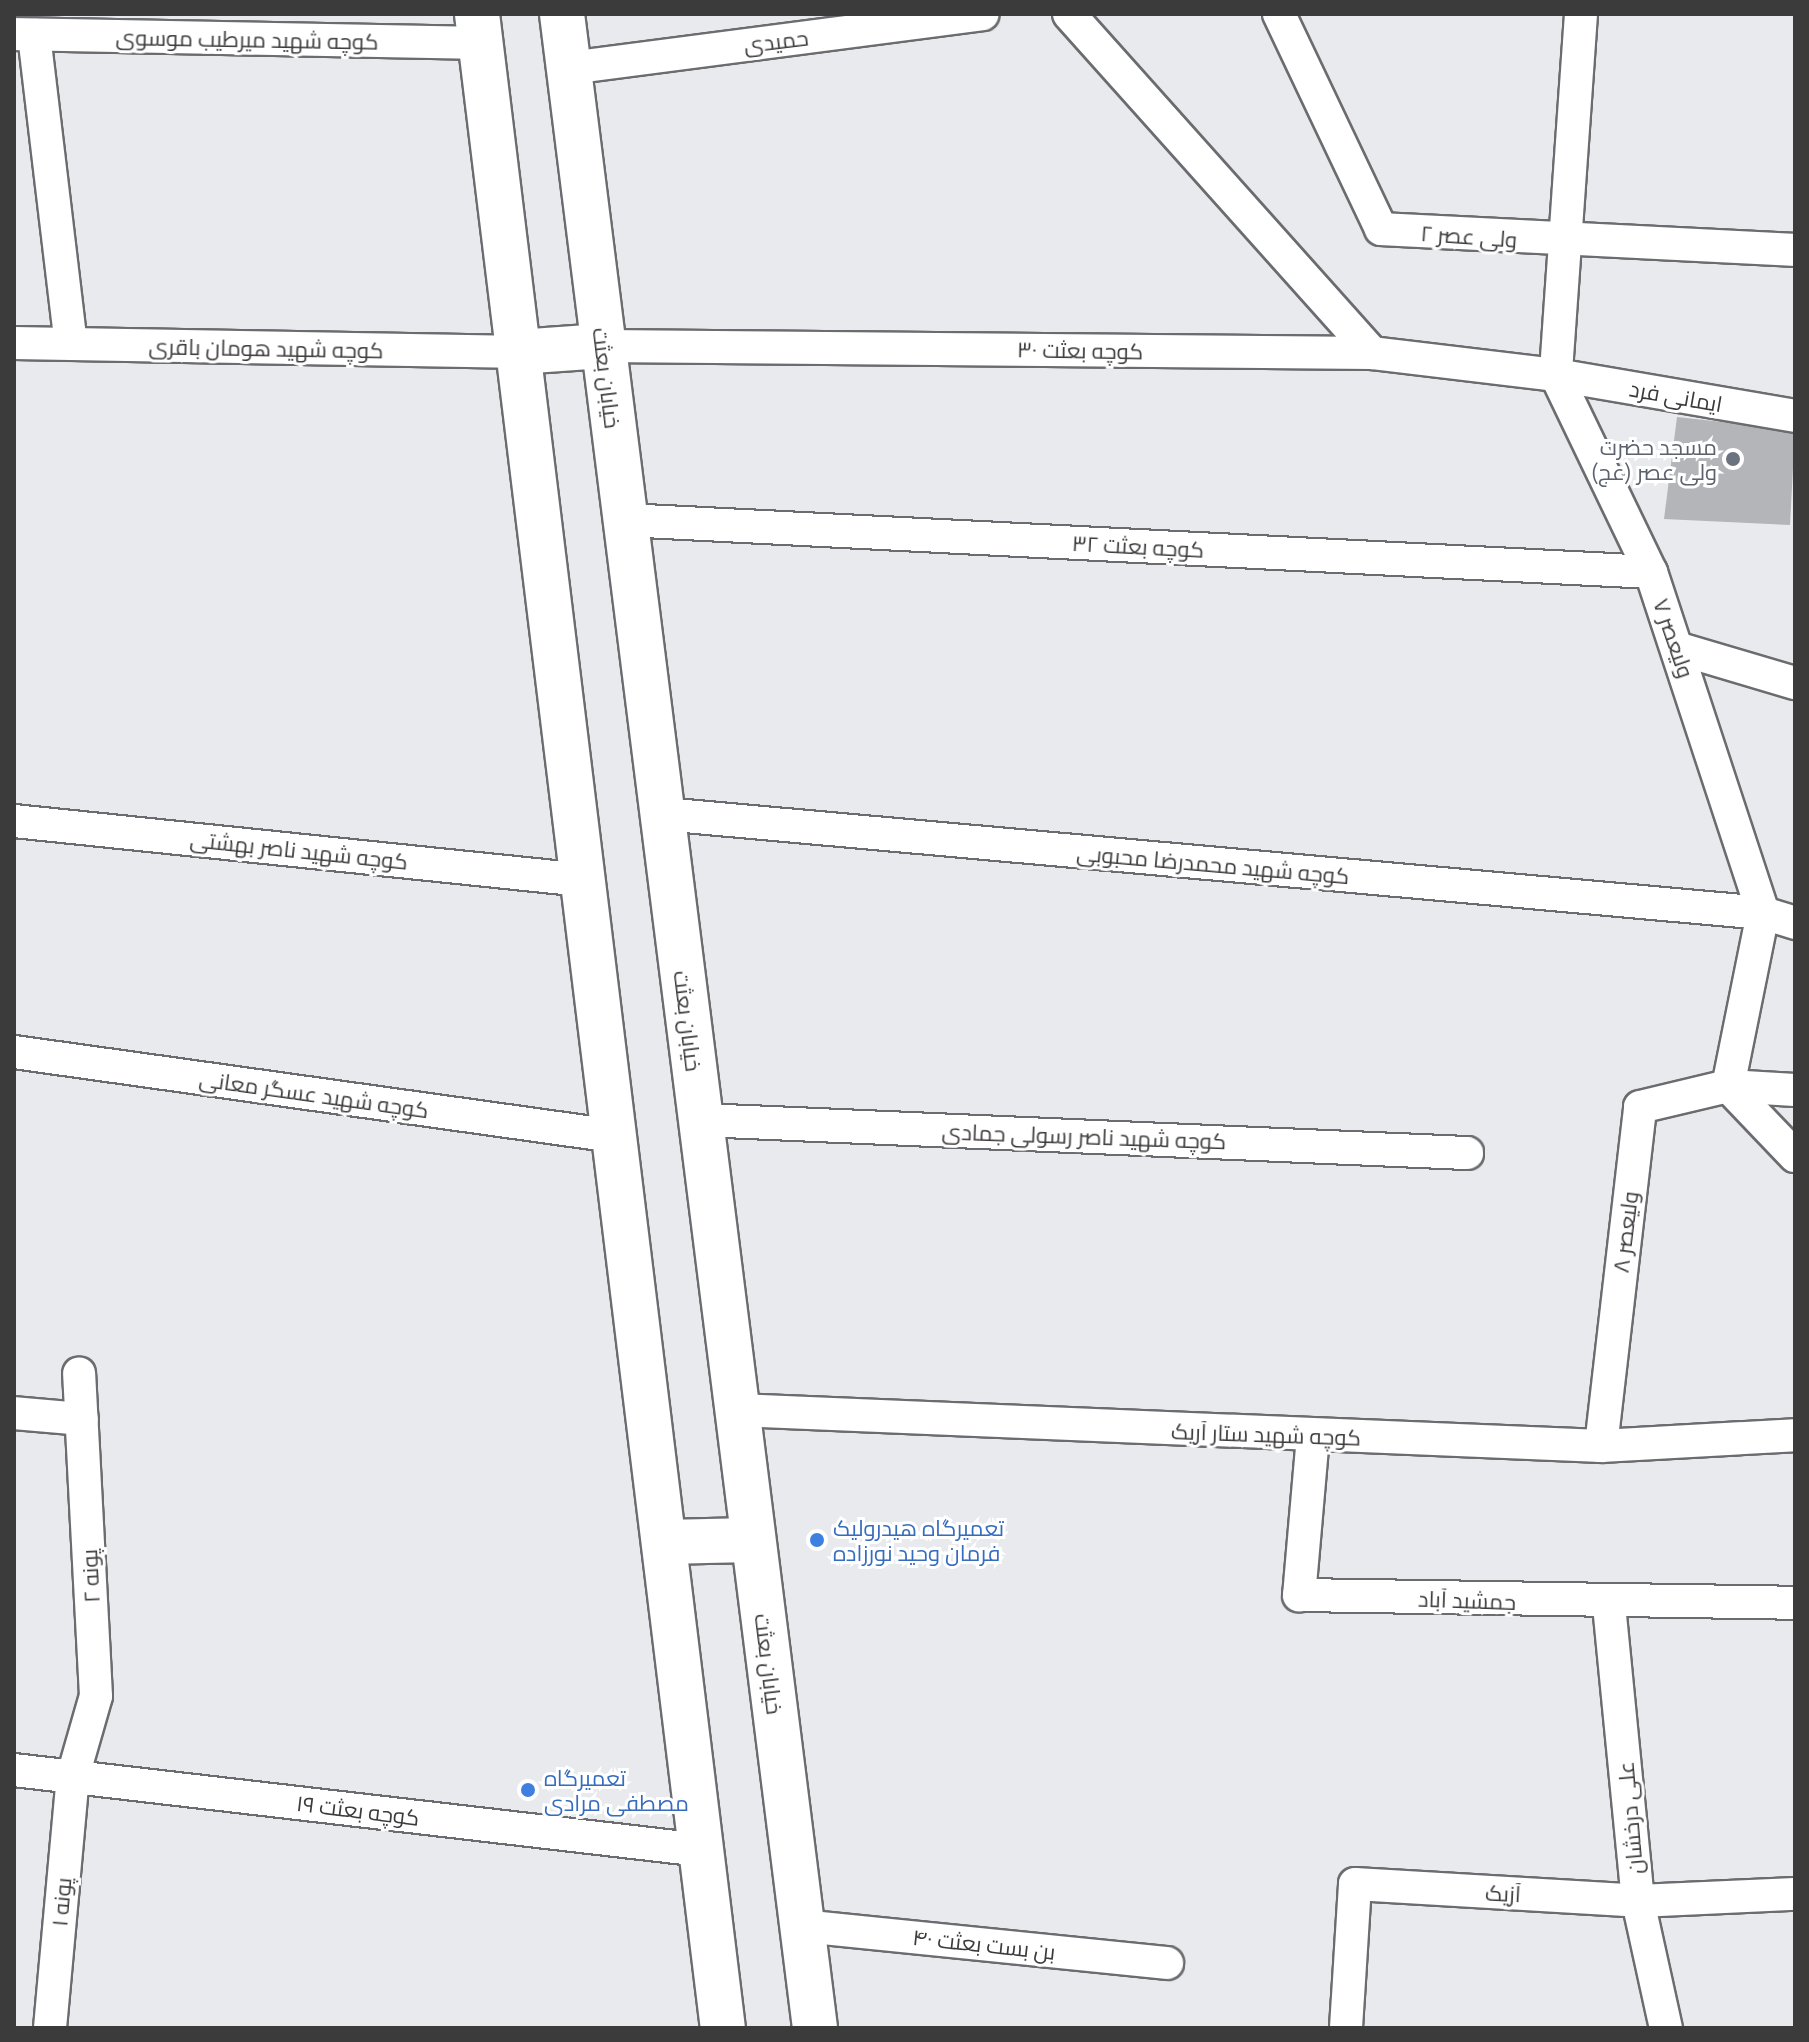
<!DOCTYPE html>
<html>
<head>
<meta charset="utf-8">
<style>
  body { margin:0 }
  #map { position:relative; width:1809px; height:2042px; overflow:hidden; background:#e9eaed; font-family:Ubuntu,Cairo,sans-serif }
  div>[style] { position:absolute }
  .building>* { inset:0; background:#b3b5b8 }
  .roads { filter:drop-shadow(2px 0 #6b6c6f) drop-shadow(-2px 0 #6b6c6f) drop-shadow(0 2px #6b6c6f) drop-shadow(0 -2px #6b6c6f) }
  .street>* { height:32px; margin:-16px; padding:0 16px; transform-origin:16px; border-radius:16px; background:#fff }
  .secondary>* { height:44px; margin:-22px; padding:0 22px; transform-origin:22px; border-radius:22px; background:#fff }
  .dots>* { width:22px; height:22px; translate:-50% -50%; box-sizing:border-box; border:4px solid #fff; border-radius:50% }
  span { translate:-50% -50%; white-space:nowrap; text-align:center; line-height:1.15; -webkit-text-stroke:6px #fff; paint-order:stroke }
  .street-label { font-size:22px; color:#3b3b3c }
  .worship-label { font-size:22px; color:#5b616d }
  .right { translate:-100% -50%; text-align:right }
  .shop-label { font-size:22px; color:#366cbe }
  .left { translate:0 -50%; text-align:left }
  .frame { position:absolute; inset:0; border:16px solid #3b3b3c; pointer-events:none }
</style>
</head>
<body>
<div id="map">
  <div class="building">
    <i style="clip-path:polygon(1677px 417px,1795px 430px,1790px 525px,1664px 519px)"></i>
  </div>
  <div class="roads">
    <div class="street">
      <i style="left:1069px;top:14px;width:455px;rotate:48.2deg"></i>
      <i style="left:1279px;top:14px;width:238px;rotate:64.6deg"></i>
      <i style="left:1381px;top:229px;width:415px;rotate:2.9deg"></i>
      <i style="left:1581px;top:14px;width:362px;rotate:94deg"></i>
      <i style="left:1556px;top:375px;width:219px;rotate:64.3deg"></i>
      <i style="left:1651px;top:572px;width:359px;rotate:71.8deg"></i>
      <i style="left:1763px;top:913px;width:177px;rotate:101.4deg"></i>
      <i style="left:1728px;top:1086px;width:67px;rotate:3.4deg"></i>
      <i style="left:14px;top:34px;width:467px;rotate:1.1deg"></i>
      <i style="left:34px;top:35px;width:311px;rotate:83.2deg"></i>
      <i style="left:569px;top:68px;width:417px;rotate:-7.4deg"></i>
      <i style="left:14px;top:343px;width:504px;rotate:1.02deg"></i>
      <i style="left:603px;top:346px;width:769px;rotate:0.52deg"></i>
      <i style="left:1372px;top:353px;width:185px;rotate:6.8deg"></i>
      <i style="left:1556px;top:375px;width:242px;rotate:9.7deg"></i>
      <i style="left:625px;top:520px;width:1027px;rotate:2.9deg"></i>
      <i style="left:1680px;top:649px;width:120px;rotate:16.5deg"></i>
      <i style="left:663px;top:814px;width:1104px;rotate:5.14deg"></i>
      <i style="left:1763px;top:913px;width:34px;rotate:17deg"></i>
      <i style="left:14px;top:821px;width:572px;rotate:5.92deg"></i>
      <i style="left:14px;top:1052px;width:606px;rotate:7.97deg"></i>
      <i style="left:701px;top:1120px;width:767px;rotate:2.47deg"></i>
      <i style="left:737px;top:1410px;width:865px;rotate:2.39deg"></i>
      <i style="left:1601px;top:1446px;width:194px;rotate:-3.2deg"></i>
      <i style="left:14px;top:1413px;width:68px;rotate:5deg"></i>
      <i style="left:1313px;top:1436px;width:160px;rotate:95deg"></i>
      <i style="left:1299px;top:1595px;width:496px;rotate:0.9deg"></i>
      <i style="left:1601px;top:1446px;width:341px;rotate:-83.4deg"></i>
      <i style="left:1640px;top:1107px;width:90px;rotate:-13.4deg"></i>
      <i style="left:1728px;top:1086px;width:97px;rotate:46.3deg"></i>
      <i style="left:1609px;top:1605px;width:297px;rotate:84.4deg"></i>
      <i style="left:1638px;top:1901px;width:130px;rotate:77.6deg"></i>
      <i style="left:14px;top:1770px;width:692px;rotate:6.64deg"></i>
      <i style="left:802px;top:1926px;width:367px;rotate:5.8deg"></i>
      <i style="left:50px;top:2028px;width:253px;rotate:-84.8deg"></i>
      <i style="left:73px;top:1776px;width:83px;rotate:-74deg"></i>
      <i style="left:96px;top:1696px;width:323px;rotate:-93deg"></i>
      <i style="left:1346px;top:2028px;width:144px;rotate:-86.4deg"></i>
      <i style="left:1355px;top:1884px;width:284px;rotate:3.4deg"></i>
      <i style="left:1638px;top:1901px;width:157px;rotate:-2.6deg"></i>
    </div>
    <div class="secondary">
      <i style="left:477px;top:14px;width:2029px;rotate:83.04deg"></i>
      <i style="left:562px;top:14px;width:2030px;rotate:82.84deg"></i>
      <i style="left:518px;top:352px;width:85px;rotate:-4deg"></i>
      <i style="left:664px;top:1542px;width:89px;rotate:-1.3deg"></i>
    </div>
  </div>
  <div class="dots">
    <i style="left:1733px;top:459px;background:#6b7280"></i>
    <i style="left:817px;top:1540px;background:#3f7fe0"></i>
    <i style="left:528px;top:1790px;background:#3f7fe0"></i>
  </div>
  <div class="street-label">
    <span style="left:247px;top:39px;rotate:1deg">کوچه شهید میرطیب موسوی</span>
    <span style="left:776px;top:41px;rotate:-7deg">حمیدی</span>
    <span style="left:1469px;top:236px;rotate:4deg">ولی عصر ۲</span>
    <span style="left:266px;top:348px;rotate:1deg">کوچه شهید هومان باقری</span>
    <span style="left:1080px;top:350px;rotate:1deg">کوچه بعثت ۳۰</span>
    <span style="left:607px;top:378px;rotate:83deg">خیابان بعثت</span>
    <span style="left:1676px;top:396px;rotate:10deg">ایمانی فرد</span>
    <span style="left:1138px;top:546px;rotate:3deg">کوچه بعثت ۳۲</span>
    <span style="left:1674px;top:638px;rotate:71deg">ولیعصر ۷</span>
    <span style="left:299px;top:850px;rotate:6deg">کوچه شهید ناصر بهشتی</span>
    <span style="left:1213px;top:864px;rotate:5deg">کوچه شهید محمدرضا محبوبی</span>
    <span style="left:688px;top:1021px;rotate:83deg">خیابان بعثت</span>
    <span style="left:314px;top:1094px;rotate:8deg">کوچه شهید عسگر معانی</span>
    <span style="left:1084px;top:1136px;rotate:2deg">کوچه شهید ناصر رسولی جمادی</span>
    <span style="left:1625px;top:1232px;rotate:-83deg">ولیعصر ۸</span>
    <span style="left:1266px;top:1434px;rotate:2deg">کوچه شهید ستار آریک</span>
    <span style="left:90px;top:1576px;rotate:-93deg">پونه ۲</span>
    <span style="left:1467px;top:1600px;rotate:2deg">جمشید آباد</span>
    <span style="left:769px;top:1664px;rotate:83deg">خیابان بعثت</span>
    <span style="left:358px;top:1810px;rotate:7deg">کوچه بعثت ۱۹</span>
    <span style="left:1630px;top:1818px;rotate:-95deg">علی درخشان</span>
    <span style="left:1503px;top:1893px;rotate:3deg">آزیک</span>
    <span style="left:61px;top:1902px;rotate:-85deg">پونه ۱</span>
    <span style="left:984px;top:1944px;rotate:6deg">بن بست بعثت ۴۰</span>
  </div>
  <div class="worship-label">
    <span class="right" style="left:1717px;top:459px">مسجد حضرت<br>ولی عصر (عج)</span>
  </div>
  <div class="shop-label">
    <span class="left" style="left:833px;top:1540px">تعمیرگاه هیدرولیک<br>فرمان وحید نورزاده</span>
    <span class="left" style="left:544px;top:1790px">تعمیرگاه<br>مصطفی مرادی</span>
  </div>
  <div class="frame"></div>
</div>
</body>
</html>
